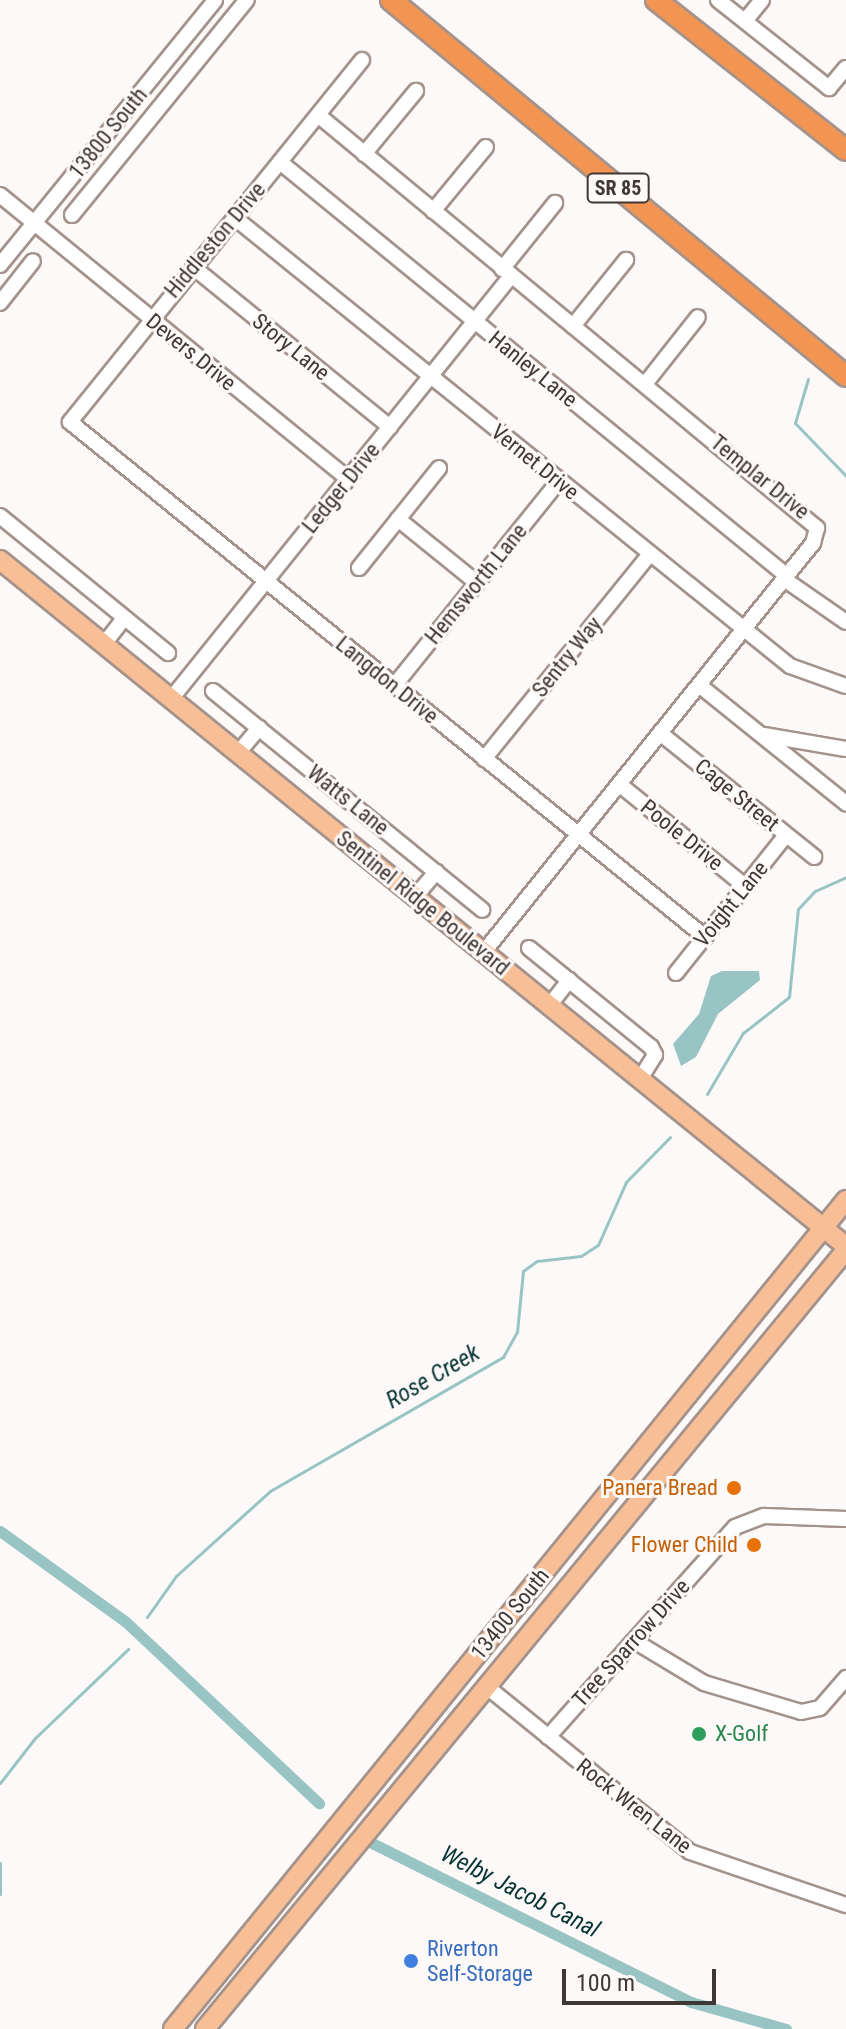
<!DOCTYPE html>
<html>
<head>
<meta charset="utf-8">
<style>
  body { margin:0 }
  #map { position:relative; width:846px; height:2029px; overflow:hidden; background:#fdf9f8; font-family:"Roboto Condensed",sans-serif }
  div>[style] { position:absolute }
  .water>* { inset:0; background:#98c5c4 }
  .stream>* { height:3px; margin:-1.5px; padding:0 1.5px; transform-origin:1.5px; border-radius:1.5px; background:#98c5c4 }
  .canal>* { height:11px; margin:-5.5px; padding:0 5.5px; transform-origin:5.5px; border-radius:5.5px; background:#98c5c4 }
  .roads { filter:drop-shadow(2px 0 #a3938c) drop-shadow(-2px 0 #a3938c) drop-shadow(0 2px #a3938c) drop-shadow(0 -2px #a3938c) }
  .minor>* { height:14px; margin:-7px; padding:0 7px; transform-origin:7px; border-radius:7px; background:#fff }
  .major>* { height:18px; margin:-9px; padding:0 9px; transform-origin:9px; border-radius:9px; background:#f8bf97 }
  .highway>* { height:20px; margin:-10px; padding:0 10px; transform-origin:10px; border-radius:10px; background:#f39552 }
  .dots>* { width:22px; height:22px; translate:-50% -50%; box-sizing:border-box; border:4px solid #fdf9f8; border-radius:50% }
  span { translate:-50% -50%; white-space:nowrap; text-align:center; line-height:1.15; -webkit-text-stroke:6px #fdf9f8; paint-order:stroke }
  .shield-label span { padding:2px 6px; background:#fdf9f8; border:2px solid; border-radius:6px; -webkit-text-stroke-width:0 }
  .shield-label { font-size:20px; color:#3e3734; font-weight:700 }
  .street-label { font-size:22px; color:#3e3734 }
  .food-label { font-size:22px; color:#c56008 }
  .right { translate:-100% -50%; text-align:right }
  .leisure-label { font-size:22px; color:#27864d }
  .left { translate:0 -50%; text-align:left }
  .shop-label { font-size:22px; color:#366cbe }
  .water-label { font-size:24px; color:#083535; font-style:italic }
  .scale { position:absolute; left:562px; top:1969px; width:154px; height:36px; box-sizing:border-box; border:4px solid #3e3734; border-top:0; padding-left:10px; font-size:24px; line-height:28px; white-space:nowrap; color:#3e3734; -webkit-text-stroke:6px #fdf9f8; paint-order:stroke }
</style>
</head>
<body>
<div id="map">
  <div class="water">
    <i style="clip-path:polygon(722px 971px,759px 971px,760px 980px,718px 1014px,696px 1057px,681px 1066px,673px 1044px,699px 1014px,711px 976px)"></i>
  </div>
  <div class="stream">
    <i style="left:808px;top:379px;width:46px;rotate:106.5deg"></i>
    <i style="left:795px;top:423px;width:74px;rotate:46.1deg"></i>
    <i style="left:707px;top:1094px;width:71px;rotate:-59.5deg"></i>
    <i style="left:743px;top:1033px;width:58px;rotate:-38deg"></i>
    <i style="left:789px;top:997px;width:88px;rotate:-84.2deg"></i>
    <i style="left:798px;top:909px;width:25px;rotate:-47deg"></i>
    <i style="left:815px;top:891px;width:34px;rotate:-24deg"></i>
    <i style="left:147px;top:1617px;width:50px;rotate:-54.7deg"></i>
    <i style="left:176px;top:1576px;width:127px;rotate:-42.1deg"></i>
    <i style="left:270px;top:1491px;width:269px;rotate:-29.9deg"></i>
    <i style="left:503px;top:1357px;width:29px;rotate:-61deg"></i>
    <i style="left:517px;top:1332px;width:61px;rotate:-84.4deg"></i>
    <i style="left:523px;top:1271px;width:17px;rotate:-36deg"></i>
    <i style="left:537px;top:1261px;width:44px;rotate:-6.5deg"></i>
    <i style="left:581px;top:1256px;width:20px;rotate:-33deg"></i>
    <i style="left:598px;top:1245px;width:69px;rotate:-66deg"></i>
    <i style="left:626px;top:1182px;width:63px;rotate:-45.6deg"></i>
    <i style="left:0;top:1783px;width:57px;rotate:-52.1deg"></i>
    <i style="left:35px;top:1738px;width:129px;rotate:-43.7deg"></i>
    <i style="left:0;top:1863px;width:31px;rotate:90deg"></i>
  </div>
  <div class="canal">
    <i style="left:0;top:1531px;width:155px;rotate:35.8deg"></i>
    <i style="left:126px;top:1622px;width:265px;rotate:43.2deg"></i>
    <i style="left:370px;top:1842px;width:359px;rotate:26.5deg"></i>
    <i style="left:691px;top:2002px;width:99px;rotate:15.9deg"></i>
  </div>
  <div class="roads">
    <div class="minor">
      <i style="left:718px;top:0;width:142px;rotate:38.4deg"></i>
      <i style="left:829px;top:88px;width:26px;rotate:-50deg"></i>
      <i style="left:745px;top:21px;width:27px;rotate:-51deg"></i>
      <i style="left:362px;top:60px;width:465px;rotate:128.9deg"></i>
      <i style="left:70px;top:422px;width:818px;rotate:39.04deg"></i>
      <i style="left:318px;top:115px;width:648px;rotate:39.61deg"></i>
      <i style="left:817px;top:528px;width:16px;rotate:105deg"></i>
      <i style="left:813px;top:543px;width:526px;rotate:128.83deg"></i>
      <i style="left:364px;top:154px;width:82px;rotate:-50.5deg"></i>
      <i style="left:280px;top:162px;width:655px;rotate:39.23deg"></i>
      <i style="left:0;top:195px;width:449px;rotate:39.2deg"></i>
      <i style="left:433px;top:211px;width:83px;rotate:-50.4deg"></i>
      <i style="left:72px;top:215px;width:277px;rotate:-50.9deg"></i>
      <i style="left:235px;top:218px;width:713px;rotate:38.91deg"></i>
      <i style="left:790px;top:666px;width:59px;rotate:19.7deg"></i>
      <i style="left:0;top:265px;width:341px;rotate:-50.9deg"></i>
      <i style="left:193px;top:267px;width:254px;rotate:39.1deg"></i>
      <i style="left:502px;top:269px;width:85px;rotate:-51.2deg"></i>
      <i style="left:0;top:303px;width:53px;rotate:-51.8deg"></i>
      <i style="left:573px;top:326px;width:85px;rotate:-51.2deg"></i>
      <i style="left:645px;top:384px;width:85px;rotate:-51.7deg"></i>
      <i style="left:0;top:516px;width:217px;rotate:39.2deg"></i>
      <i style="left:398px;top:519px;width:102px;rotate:39deg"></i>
      <i style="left:359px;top:568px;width:128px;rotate:-51.3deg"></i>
      <i style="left:784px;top:579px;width:75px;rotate:34.7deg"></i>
      <i style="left:104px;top:644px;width:33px;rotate:-52deg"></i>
      <i style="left:699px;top:685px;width:189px;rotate:38.8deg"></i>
      <i style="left:394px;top:686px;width:263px;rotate:-51.2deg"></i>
      <i style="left:213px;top:691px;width:347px;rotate:39.1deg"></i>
      <i style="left:171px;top:699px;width:543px;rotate:-51.21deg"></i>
      <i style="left:660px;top:733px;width:198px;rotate:38.8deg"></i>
      <i style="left:764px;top:735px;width:83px;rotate:9.7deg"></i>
      <i style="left:238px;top:753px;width:33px;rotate:-50deg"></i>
      <i style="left:484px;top:759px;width:264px;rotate:-51deg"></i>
      <i style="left:619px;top:784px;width:162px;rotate:39deg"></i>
      <i style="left:415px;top:897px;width:33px;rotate:-50deg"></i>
      <i style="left:529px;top:948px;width:157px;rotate:39.1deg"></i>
      <i style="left:651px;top:1047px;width:9px;rotate:63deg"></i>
      <i style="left:655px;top:1055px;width:28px;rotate:122deg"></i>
      <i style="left:676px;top:973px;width:176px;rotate:-51.4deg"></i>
      <i style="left:549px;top:1006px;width:33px;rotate:-52deg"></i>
      <i style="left:636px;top:1642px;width:79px;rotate:31.1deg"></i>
      <i style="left:704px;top:1683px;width:101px;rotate:16.6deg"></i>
      <i style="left:801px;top:1712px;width:19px;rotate:-12deg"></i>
      <i style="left:820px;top:1708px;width:40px;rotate:-49deg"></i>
      <i style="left:486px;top:1686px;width:263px;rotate:39.1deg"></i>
      <i style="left:690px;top:1852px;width:165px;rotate:18.8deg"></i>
      <i style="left:548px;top:1737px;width:281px;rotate:-48.3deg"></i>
      <i style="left:735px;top:1527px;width:31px;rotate:-21deg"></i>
      <i style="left:764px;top:1516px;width:82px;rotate:2.1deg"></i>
    </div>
    <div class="major">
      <i style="left:0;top:560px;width:1089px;rotate:39.04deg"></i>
      <i style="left:173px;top:2029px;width:1068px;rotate:-50.93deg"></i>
      <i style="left:205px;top:2029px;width:1009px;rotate:-50.55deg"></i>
    </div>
    <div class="highway">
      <i style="left:391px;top:0;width:590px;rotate:39.57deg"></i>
      <i style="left:656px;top:0;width:242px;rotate:38.3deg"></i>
    </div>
  </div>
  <div class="dots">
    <i style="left:734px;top:1488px;background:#e8710a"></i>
    <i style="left:754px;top:1545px;background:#e8710a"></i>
    <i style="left:699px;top:1734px;background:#2e9e5b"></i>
    <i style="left:411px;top:1961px;background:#3f7fe0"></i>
  </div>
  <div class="shield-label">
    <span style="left:618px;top:188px">SR 85</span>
  </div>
  <div class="street-label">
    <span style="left:108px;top:133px;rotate:-51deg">13800 South</span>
    <span style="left:215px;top:240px;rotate:-50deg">Hiddleston Drive</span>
    <span style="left:291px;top:347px;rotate:39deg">Story Lane</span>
    <span style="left:191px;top:352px;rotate:39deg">Devers Drive</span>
    <span style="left:533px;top:369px;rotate:39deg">Hanley Lane</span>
    <span style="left:535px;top:462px;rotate:39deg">Vernet Drive</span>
    <span style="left:760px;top:477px;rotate:39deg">Templar Drive</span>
    <span style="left:341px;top:488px;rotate:-51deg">Ledger Drive</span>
    <span style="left:476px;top:584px;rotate:-51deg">Hemsworth Lane</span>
    <span style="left:567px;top:657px;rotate:-51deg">Sentry Way</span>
    <span style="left:387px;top:680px;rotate:39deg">Langdon Drive</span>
    <span style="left:737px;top:795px;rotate:39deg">Cage Street</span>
    <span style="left:348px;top:800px;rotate:39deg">Watts Lane</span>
    <span style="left:682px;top:835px;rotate:39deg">Poole Drive</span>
    <span style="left:423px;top:903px;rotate:39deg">Sentinel Ridge Boulevard</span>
    <span style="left:731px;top:904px;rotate:-51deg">Voight Lane</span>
    <span style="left:510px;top:1614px;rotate:-51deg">13400 South</span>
    <span style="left:631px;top:1643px;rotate:-48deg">Tree Sparrow Drive</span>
    <span style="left:634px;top:1806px;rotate:38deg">Rock Wren Lane</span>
  </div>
  <div class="food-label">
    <span class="right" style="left:718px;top:1488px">Panera Bread</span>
    <span class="right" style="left:738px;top:1545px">Flower Child</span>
  </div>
  <div class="leisure-label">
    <span class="left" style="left:715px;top:1734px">X-Golf</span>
  </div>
  <div class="shop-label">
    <span class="left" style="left:427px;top:1961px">Riverton<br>Self-Storage</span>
  </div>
  <div class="water-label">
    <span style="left:433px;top:1377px;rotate:-30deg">Rose Creek</span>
    <span style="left:520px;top:1892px;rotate:27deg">Welby Jacob Canal</span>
  </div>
  <div class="scale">100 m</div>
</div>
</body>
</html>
